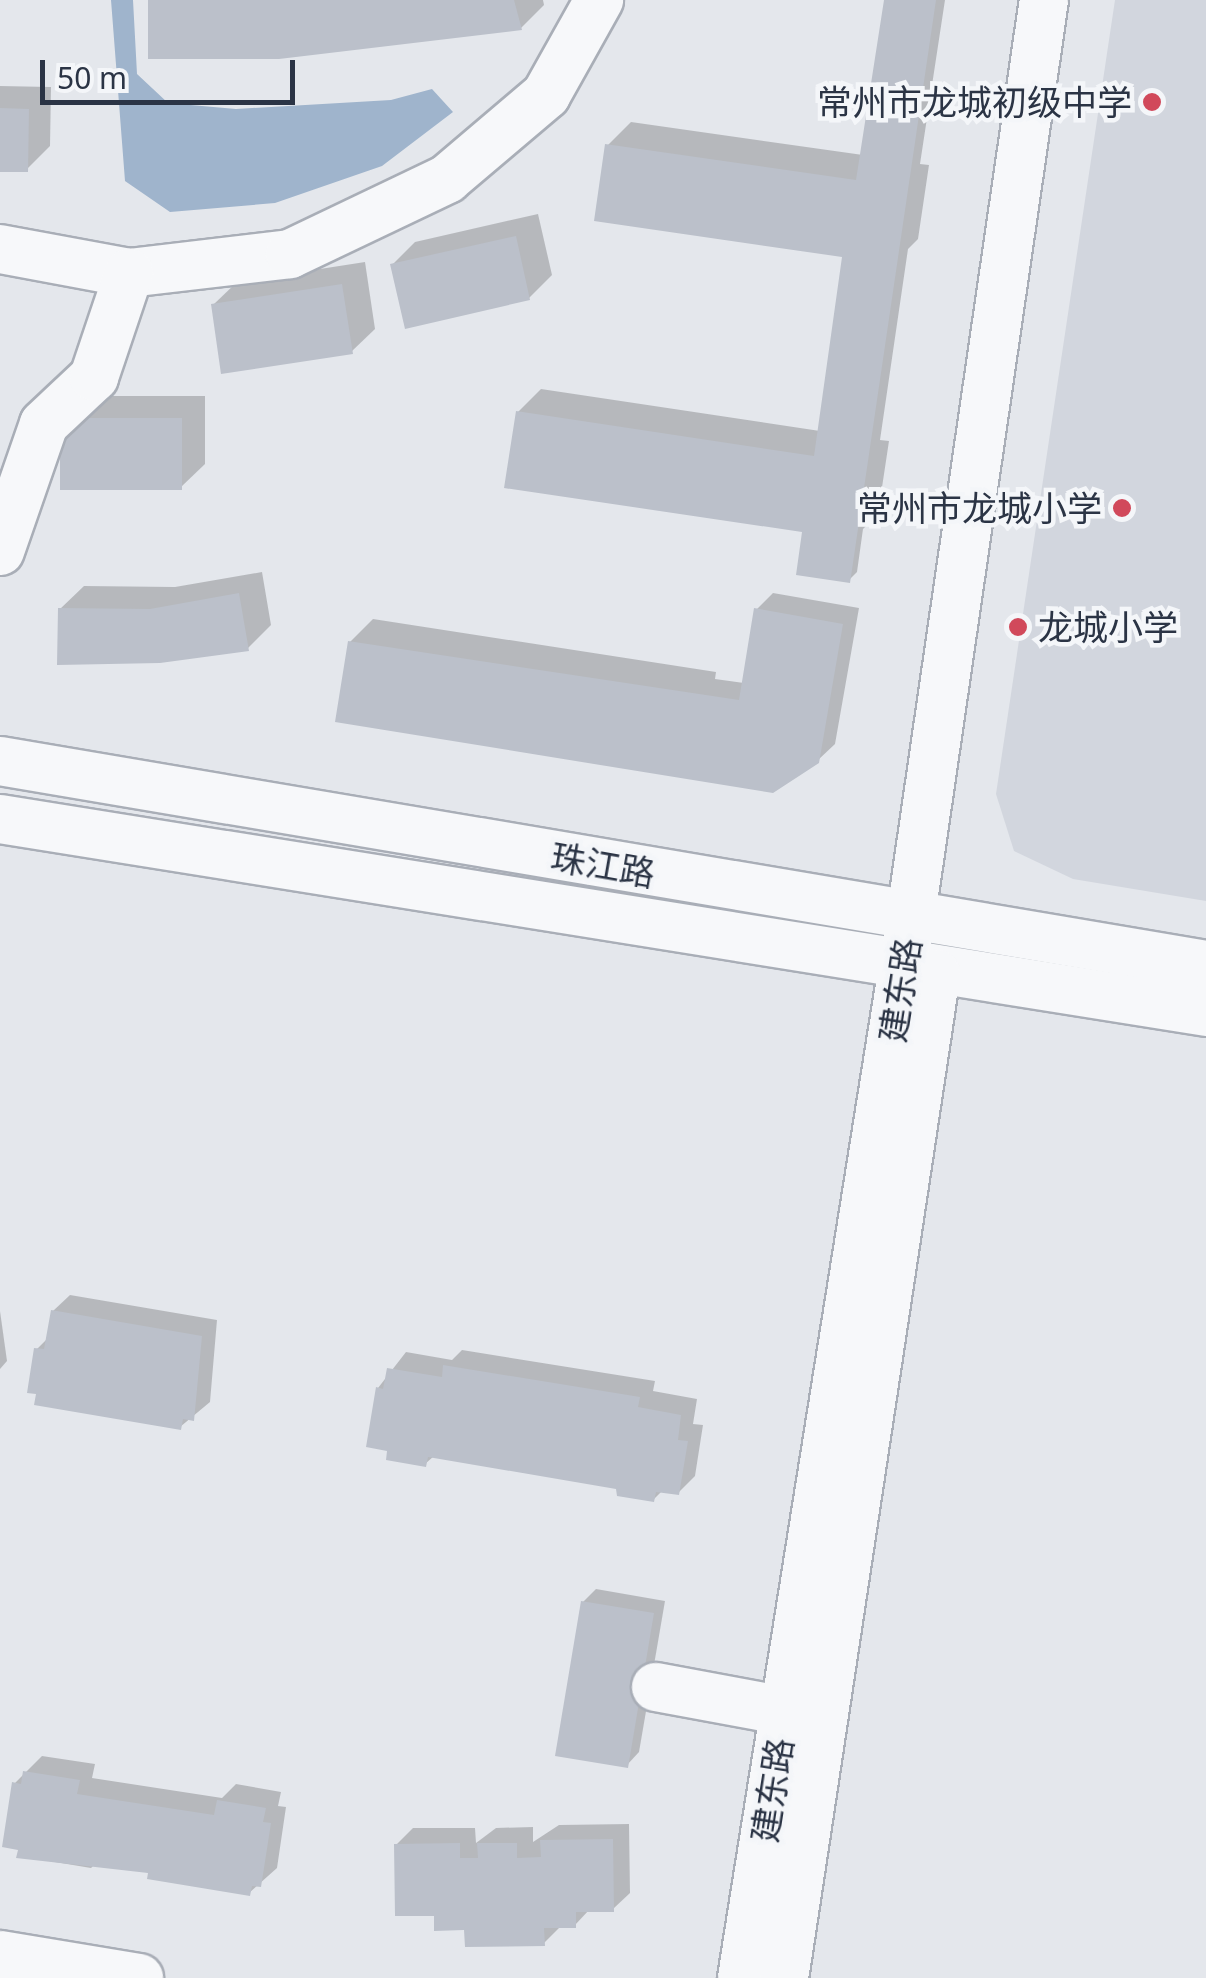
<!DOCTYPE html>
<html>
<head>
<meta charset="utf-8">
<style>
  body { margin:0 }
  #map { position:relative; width:1206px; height:1978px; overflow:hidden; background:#e4e7ec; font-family:"Noto Sans","Noto Sans SC",sans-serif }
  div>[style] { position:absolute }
  .built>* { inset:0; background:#d2d6de }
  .water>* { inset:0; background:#9fb4cc }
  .shadow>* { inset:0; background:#0003 }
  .building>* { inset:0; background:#bbc0ca }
  .roads { filter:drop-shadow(2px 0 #a9aeb7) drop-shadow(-2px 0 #a9aeb7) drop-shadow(0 2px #a9aeb7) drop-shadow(0 -2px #a9aeb7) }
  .minor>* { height:48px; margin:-24px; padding:0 24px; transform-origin:24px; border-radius:24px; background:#f7f8fa }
  .dots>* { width:28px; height:28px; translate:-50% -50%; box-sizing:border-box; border:5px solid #f4f6f9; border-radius:50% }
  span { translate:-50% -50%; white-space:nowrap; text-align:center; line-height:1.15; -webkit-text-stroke:9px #f4f6f9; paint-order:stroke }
  .poi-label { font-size:35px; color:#2b3445 }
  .right { translate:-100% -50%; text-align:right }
  .left { translate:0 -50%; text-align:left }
  .street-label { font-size:35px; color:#2b3445 }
  .scale { position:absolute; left:40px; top:60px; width:255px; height:45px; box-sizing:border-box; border:5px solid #2b3445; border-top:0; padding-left:12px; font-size:30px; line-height:35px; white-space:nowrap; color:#2b3445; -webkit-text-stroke:8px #f4f6f9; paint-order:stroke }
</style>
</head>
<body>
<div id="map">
  <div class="built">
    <i style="clip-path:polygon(1115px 0,1206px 0,1206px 901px,1073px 879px,1014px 851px,996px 794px)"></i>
  </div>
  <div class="water">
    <i style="clip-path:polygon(111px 0,133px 0,137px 74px,168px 103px,236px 109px,391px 100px,432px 89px,453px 112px,382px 166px,275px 203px,170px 212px,125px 181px)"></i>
  </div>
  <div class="shadow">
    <i style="clip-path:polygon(150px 0,543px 0,544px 5px,521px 28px)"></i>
    <i style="clip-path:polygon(887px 0,945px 0,920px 164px,929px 165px,918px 239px,908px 249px,880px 440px,889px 441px,878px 514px,863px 529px,857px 572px,849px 580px,807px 530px,518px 412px,541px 389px,820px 431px,845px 255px,608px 145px,631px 122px,863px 155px)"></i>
    <i style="clip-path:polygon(0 86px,51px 87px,50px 146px,27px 169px,0 169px)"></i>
    <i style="clip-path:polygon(538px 214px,552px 275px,529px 298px,392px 265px,415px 242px)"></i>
    <i style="clip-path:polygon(365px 262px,375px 329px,351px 352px,213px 305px,237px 282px)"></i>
    <i style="clip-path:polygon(86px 396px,205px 396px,205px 464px,181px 487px,63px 488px)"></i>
    <i style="clip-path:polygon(262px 572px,271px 625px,248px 648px,60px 609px,84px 586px,175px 587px)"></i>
    <i style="clip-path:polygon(773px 593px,859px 608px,835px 744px,817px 761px,350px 642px,373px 619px,716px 672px,715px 679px,744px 683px,757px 609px)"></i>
    <i style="clip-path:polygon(70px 1295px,217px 1320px,210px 1402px,180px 1427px,37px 1349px,49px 1337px,53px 1311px)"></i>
    <i style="clip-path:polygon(0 1311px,7px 1361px,0 1369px)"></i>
    <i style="clip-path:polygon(462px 1350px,655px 1381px,653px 1391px,697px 1399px,693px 1424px,703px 1425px,695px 1476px,678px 1493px,663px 1490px,654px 1499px,618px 1487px,434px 1456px,425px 1464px,378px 1388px,406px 1352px,452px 1360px)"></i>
    <i style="clip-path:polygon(596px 1589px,665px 1601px,639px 1752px,627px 1765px,583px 1602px)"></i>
    <i style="clip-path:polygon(42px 1756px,95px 1764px,92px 1778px,222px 1798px,236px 1784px,281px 1792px,278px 1806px,286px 1807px,277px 1868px,249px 1893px,97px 1862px,91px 1868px,19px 1856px,15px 1783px)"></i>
    <i style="clip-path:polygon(629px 1824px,630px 1893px,613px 1909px,590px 1909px,575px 1925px,562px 1925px,544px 1943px,467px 1927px,436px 1913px,396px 1845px,413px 1828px,475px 1828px,476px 1843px,496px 1828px,533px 1827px,533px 1842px,559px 1825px)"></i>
  </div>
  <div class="building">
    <i style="clip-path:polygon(148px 0,514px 0,522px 30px,279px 59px,148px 59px)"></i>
    <i style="clip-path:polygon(884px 0,936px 0,850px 583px,796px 575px,802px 532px,504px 488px,516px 411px,814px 456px,842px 257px,594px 221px,605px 144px,856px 180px)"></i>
    <i style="clip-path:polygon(0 108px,29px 109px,28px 172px,0 172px)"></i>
    <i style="clip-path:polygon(516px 236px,530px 300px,405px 329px,390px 264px)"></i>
    <i style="clip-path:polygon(342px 284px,353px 354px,221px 374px,211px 304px)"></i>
    <i style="clip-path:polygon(60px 418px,182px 418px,182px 490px,60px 490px)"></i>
    <i style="clip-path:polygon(239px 593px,249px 651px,160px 663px,57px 665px,58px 608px,150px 609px)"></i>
    <i style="clip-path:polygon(754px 608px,843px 624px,819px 763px,773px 793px,335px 722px,348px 641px,739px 700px)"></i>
    <i style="clip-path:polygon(51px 1310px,202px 1336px,194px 1421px,183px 1419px,181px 1430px,34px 1405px,36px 1394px,27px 1393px,34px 1348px,44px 1349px)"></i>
    <i style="clip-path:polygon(443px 1365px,640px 1397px,638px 1407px,681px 1415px,678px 1440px,688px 1441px,679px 1495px,656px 1492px,654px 1502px,617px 1496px,616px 1489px,428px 1457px,426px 1467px,386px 1460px,387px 1451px,366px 1447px,376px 1387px,383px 1389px,387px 1368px,442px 1377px)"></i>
    <i style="clip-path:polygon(581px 1601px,654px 1613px,628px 1768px,555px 1756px)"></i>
    <i style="clip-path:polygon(23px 1771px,80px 1780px,77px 1794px,214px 1815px,217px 1800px,266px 1808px,263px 1822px,271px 1823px,261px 1887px,252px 1886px,250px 1896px,147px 1879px,148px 1873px,16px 1858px,18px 1850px,2px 1847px,12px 1782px,21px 1784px)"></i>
    <i style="clip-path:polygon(613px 1839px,614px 1912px,576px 1912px,576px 1928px,544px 1928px,545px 1946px,465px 1947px,464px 1930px,434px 1931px,434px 1916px,395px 1916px,394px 1844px,460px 1843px,460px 1858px,478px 1858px,477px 1843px,517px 1843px,517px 1858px,541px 1857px,540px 1840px)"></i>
  </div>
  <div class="roads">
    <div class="minor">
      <i style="left:0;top:249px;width:131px;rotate:10.5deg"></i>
      <i style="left:129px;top:273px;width:162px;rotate:-6.7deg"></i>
      <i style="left:290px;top:254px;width:174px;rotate:-25.5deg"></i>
      <i style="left:447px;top:179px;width:130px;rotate:-40.3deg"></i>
      <i style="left:546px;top:95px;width:109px;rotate:-60.8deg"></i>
      <i style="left:0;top:551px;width:134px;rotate:-70.9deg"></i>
      <i style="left:44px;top:424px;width:69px;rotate:-43.2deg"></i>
      <i style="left:94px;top:377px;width:110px;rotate:-71.4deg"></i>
      <i style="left:0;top:761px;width:1223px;rotate:9.6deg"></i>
      <i style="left:0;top:819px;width:1221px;rotate:9.09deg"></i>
      <i style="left:656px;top:1687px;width:131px;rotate:10.5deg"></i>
      <i style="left:0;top:1955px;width:141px;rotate:9.4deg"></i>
      <i style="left:742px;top:1978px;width:1049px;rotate:-80.95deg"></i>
      <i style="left:907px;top:942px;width:952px;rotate:-81.73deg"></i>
      <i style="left:784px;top:1978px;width:1016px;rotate:-81.4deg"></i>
    </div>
  </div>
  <div class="dots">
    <i style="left:1152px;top:102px;background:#d1495b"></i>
    <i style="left:1122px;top:508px;background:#d1495b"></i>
    <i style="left:1018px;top:627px;background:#d1495b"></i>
  </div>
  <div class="poi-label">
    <span class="right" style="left:1132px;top:102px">常州市龙城初级中学</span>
    <span class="right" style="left:1102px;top:508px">常州市龙城小学</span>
    <span class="left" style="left:1038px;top:627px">龙城小学</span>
  </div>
  <div class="street-label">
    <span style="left:603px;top:865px;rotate:10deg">珠江路</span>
    <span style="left:900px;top:990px;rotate:-81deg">建东路</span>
    <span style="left:772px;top:1790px;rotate:-81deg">建东路</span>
  </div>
  <div class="scale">50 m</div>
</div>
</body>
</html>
